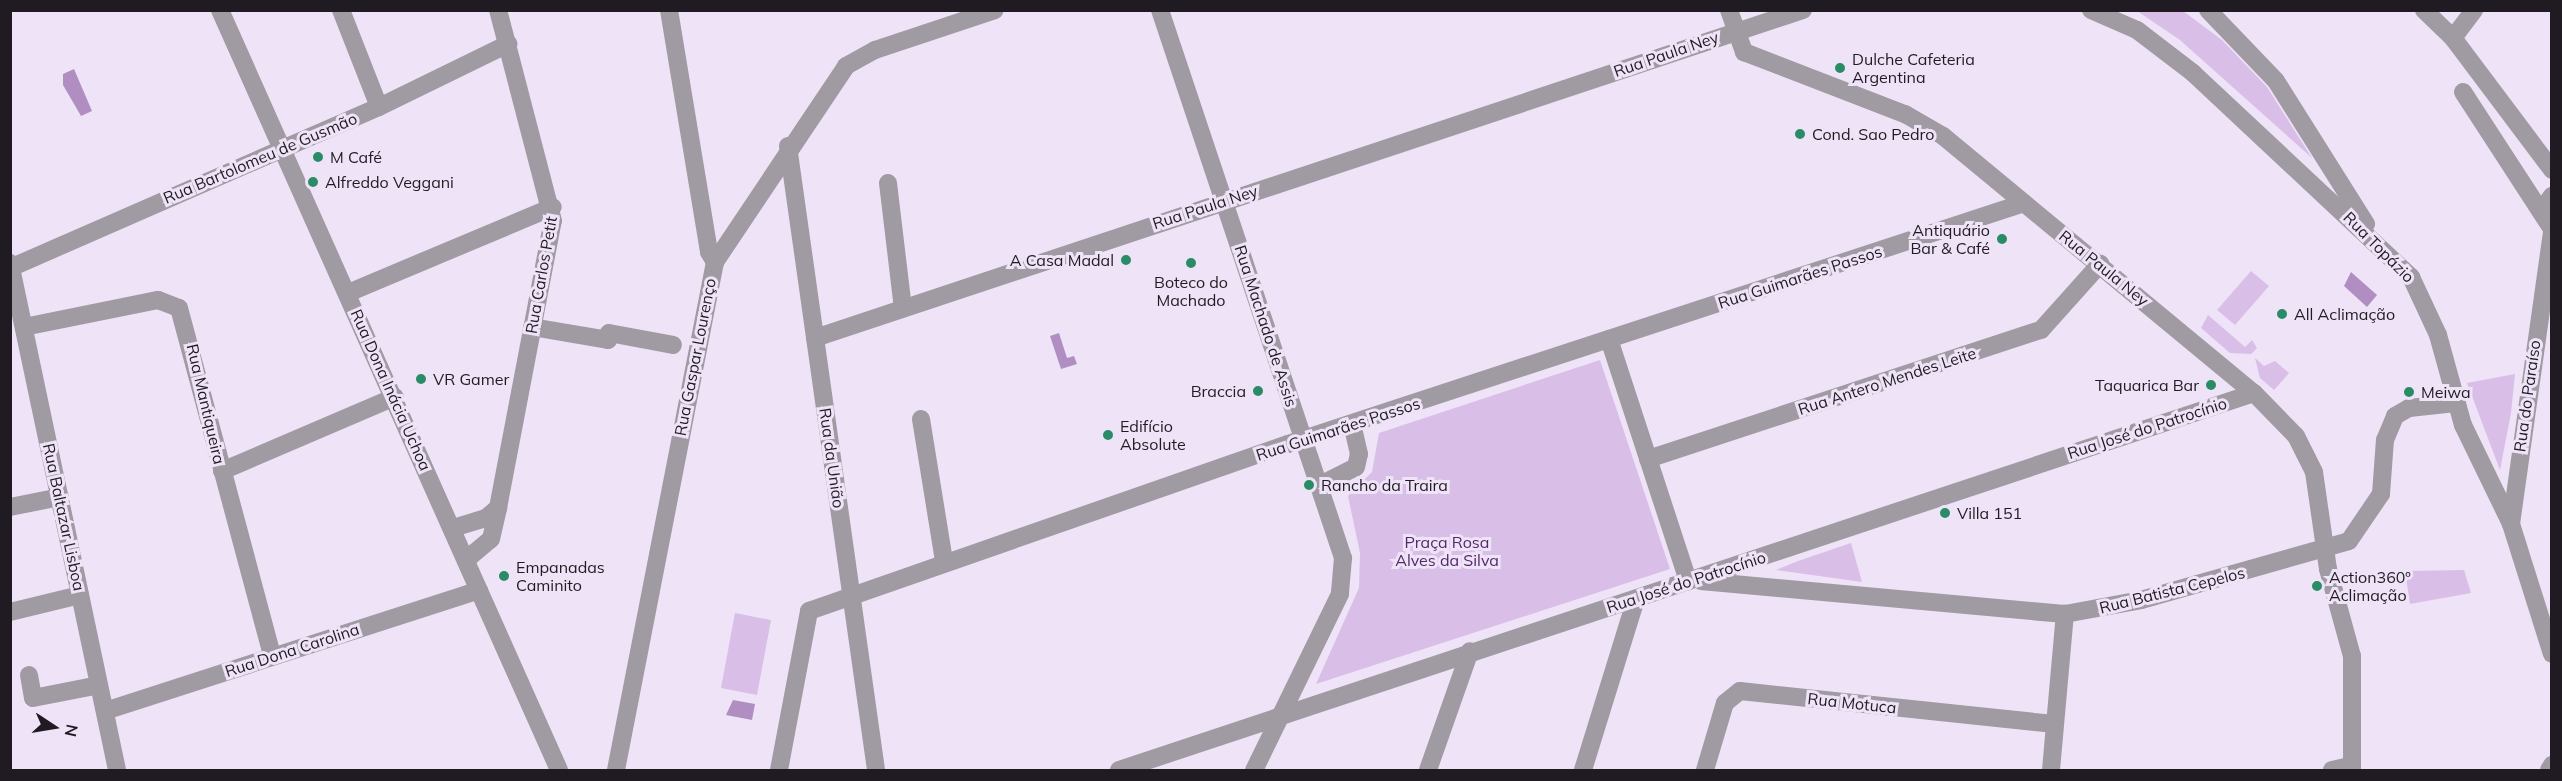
<!DOCTYPE html>
<html>
<head>
<meta charset="utf-8">
<style>
  body { margin:0 }
  #map { position:relative; width:2562px; height:781px; overflow:hidden; background:#efe3f7; font-family:Mulish,sans-serif }
  div>[style] { position:absolute }
  .green>* { inset:0; background:#d9bee8 }
  .water>* { inset:0; background:#b08ec2 }
  .minor>* { height:18px; margin:-9px; padding:0 9px; transform-origin:9px; border-radius:9px; background:#a09aa3 }
  .dots>* { width:16px; height:16px; translate:-50% -50%; box-sizing:border-box; border:3px solid #efe3f7; border-radius:50% }
  span { translate:-50% -50%; white-space:nowrap; text-align:center; line-height:1.15; -webkit-text-stroke:6px #efe3f7; paint-order:stroke }
  .street-label { font-size:16px; color:#201b23 }
  .poi-label { font-size:16px; color:#201b23 }
  .left { translate:0 -50%; text-align:left }
  .right { translate:-100% -50%; text-align:right }
  .park-label { font-size:16px; color:#532968 }
  .frame { position:absolute; inset:0; border:12px solid #201b23; pointer-events:none }
  .north { position:absolute; left:24px; top:697px; width:60px; height:60px; -webkit-text-stroke:4px #efe3f7; paint-order:stroke; rotate:102deg; font-size:16px; font-weight:700; line-height:24px; text-align:center; color:#201b23 }
  .north::after { content:''; display:block; margin:auto; width:21px; height:27px; background:#201b23; clip-path:polygon(50% 0,100% 100%,50% 72%,0 100%) }
</style>
</head>
<body>
<div id="map">
  <div class="green">
    <i style="clip-path:polygon(2137px 11px,2183px 11px,2222px 40px,2267px 87px,2312px 158px,2180px 40px)"></i>
    <i style="clip-path:polygon(2251px 271px,2269px 286px,2235px 325px,2217px 310px)"></i>
    <i style="clip-path:polygon(2208px 315px,2245px 347px,2252px 340px,2257px 348px,2251px 354px,2230px 353px,2201px 328px)"></i>
    <i style="clip-path:polygon(2255px 358px,2264px 366px,2275px 361px,2289px 373px,2274px 390px,2260px 378px)"></i>
    <i style="clip-path:polygon(1600px 360px,1670px 569px,1316px 684px,1359px 588px,1360px 553px,1348px 496px,1372px 472px,1379px 433px)"></i>
    <i style="clip-path:polygon(2515px 374px,2511px 413px,2500px 470px,2467px 383px)"></i>
    <i style="clip-path:polygon(1851px 543px,1862px 582px,1776px 570px,1798px 561px)"></i>
    <i style="clip-path:polygon(2464px 570px,2471px 593px,2410px 604px,2405px 571px)"></i>
    <i style="clip-path:polygon(735px 613px,771px 620px,757px 695px,721px 688px)"></i>
  </div>
  <div class="water">
    <i style="clip-path:polygon(74px 69px,92px 111px,81px 116px,63px 85px,63px 74px)"></i>
    <i style="clip-path:polygon(2351px 272px,2377px 295px,2367px 307px,2344px 286px)"></i>
    <i style="clip-path:polygon(1059px 333px,1067px 358px,1074px 356px,1077px 364px,1061px 369px,1050px 336px)"></i>
    <i style="clip-path:polygon(733px 700px,755px 704px,752px 720px,726px 715px)"></i>
  </div>
  <div class="minor">
    <i style="left:220px;top:10px;width:832px;rotate:65.96deg"></i>
    <i style="left:341px;top:10px;width:104px;rotate:68.6deg"></i>
    <i style="left:669px;top:10px;width:245px;rotate:80.6deg"></i>
    <i style="left:709px;top:252px;width:12px;rotate:59deg"></i>
    <i style="left:1160px;top:10px;width:578px;rotate:71.53deg"></i>
    <i style="left:1343px;top:558px;width:36px;rotate:95deg"></i>
    <i style="left:1340px;top:594px;width:196px;rotate:116deg"></i>
    <i style="left:1729px;top:10px;width:45px;rotate:70.3deg"></i>
    <i style="left:1744px;top:52px;width:173px;rotate:21.1deg"></i>
    <i style="left:1905px;top:114px;width:44px;rotate:30.1deg"></i>
    <i style="left:1943px;top:136px;width:403px;rotate:39.6deg"></i>
    <i style="left:2254px;top:393px;width:60px;rotate:45.7deg"></i>
    <i style="left:2296px;top:436px;width:40px;rotate:63.4deg"></i>
    <i style="left:2314px;top:472px;width:98px;rotate:81.8deg"></i>
    <i style="left:2328px;top:569px;width:90px;rotate:74.6deg"></i>
    <i style="left:2352px;top:656px;width:114px;rotate:90deg"></i>
    <i style="left:2091px;top:10px;width:50px;rotate:23.5deg"></i>
    <i style="left:2137px;top:30px;width:71px;rotate:37.5deg"></i>
    <i style="left:2193px;top:73px;width:299px;rotate:43.1deg"></i>
    <i style="left:2411px;top:277px;width:64px;rotate:65deg"></i>
    <i style="left:2438px;top:335px;width:93px;rotate:74.5deg"></i>
    <i style="left:2463px;top:425px;width:110px;rotate:64.1deg"></i>
    <i style="left:2511px;top:524px;width:136px;rotate:72.5deg"></i>
    <i style="left:2208px;top:10px;width:98px;rotate:46.2deg"></i>
    <i style="left:2276px;top:81px;width:169px;rotate:57.8deg"></i>
    <i style="left:2424px;top:10px;width:40px;rotate:44deg"></i>
    <i style="left:2453px;top:38px;width:165px;rotate:53.1deg"></i>
    <i style="left:2453px;top:38px;width:35px;rotate:-53deg"></i>
    <i style="left:2463px;top:92px;width:163px;rotate:57deg"></i>
    <i style="left:788px;top:146px;width:630px;rotate:81.97deg"></i>
    <i style="left:888px;top:183px;width:126px;rotate:83.2deg"></i>
    <i style="left:2541px;top:211px;width:19px;rotate:-54deg"></i>
    <i style="left:10px;top:263px;width:518px;rotate:78.08deg"></i>
    <i style="left:10px;top:268px;width:403px;rotate:-23.6deg"></i>
    <i style="left:379px;top:107px;width:144px;rotate:-26deg"></i>
    <i style="left:348px;top:293px;width:222px;rotate:-22.8deg"></i>
    <i style="left:24px;top:327px;width:137px;rotate:-11.4deg"></i>
    <i style="left:158px;top:300px;width:22px;rotate:21deg"></i>
    <i style="left:179px;top:308px;width:360px;rotate:75deg"></i>
    <i style="left:532px;top:327px;width:77px;rotate:9.7deg"></i>
    <i style="left:608px;top:340px;width:7px;rotate:-82deg"></i>
    <i style="left:609px;top:333px;width:65px;rotate:10.6deg"></i>
    <i style="left:815px;top:338px;width:1041px;rotate:-18.37deg"></i>
    <i style="left:1609px;top:339px;width:255px;rotate:71.9deg"></i>
    <i style="left:921px;top:419px;width:144px;rotate:80.8deg"></i>
    <i style="left:1648px;top:459px;width:414px;rotate:-18.2deg"></i>
    <i style="left:2041px;top:330px;width:89px;rotate:-48.2deg"></i>
    <i style="left:222px;top:471px;width:188px;rotate:-23.2deg"></i>
    <i style="left:1320px;top:485px;width:40px;rotate:-26.6deg"></i>
    <i style="left:1356px;top:467px;width:13px;rotate:-77deg"></i>
    <i style="left:1359px;top:454px;width:31px;rotate:-103deg"></i>
    <i style="left:10px;top:507px;width:51px;rotate:-11.3deg"></i>
    <i style="left:2511px;top:524px;width:294px;rotate:-82deg"></i>
    <i style="left:453px;top:528px;width:34px;rotate:-17deg"></i>
    <i style="left:486px;top:518px;width:16px;rotate:-40deg"></i>
    <i style="left:498px;top:508px;width:292px;rotate:-79.2deg"></i>
    <i style="left:553px;top:221px;width:218px;rotate:-104.6deg"></i>
    <i style="left:467px;top:559px;width:31px;rotate:-40deg"></i>
    <i style="left:491px;top:539px;width:32px;rotate:-77deg"></i>
    <i style="left:1701px;top:581px;width:365px;rotate:5.2deg"></i>
    <i style="left:2065px;top:614px;width:77px;rotate:-10.4deg"></i>
    <i style="left:2141px;top:600px;width:216px;rotate:-15.8deg"></i>
    <i style="left:2349px;top:541px;width:57px;rotate:-55.8deg"></i>
    <i style="left:2381px;top:494px;width:54px;rotate:-85.8deg"></i>
    <i style="left:2385px;top:440px;width:26px;rotate:-67deg"></i>
    <i style="left:2395px;top:416px;width:16px;rotate:-30deg"></i>
    <i style="left:2409px;top:408px;width:47px;rotate:-6.1deg"></i>
    <i style="left:10px;top:612px;width:72px;rotate:-13.7deg"></i>
    <i style="left:29px;top:675px;width:23px;rotate:80deg"></i>
    <i style="left:33px;top:698px;width:67px;rotate:-11.1deg"></i>
    <i style="left:105px;top:711px;width:393px;rotate:-17.9deg"></i>
    <i style="left:616px;top:770px;width:518px;rotate:-78.97deg"></i>
    <i style="left:715px;top:262px;width:236px;rotate:-56.2deg"></i>
    <i style="left:846px;top:66px;width:33px;rotate:-29deg"></i>
    <i style="left:875px;top:50px;width:126px;rotate:-18.4deg"></i>
    <i style="left:779px;top:770px;width:162px;rotate:-79.3deg"></i>
    <i style="left:809px;top:611px;width:507px;rotate:-19.22deg"></i>
    <i style="left:1288px;top:444px;width:774px;rotate:-18.13deg"></i>
    <i style="left:1119px;top:770px;width:1196px;rotate:-18.37deg"></i>
    <i style="left:1428px;top:770px;width:126px;rotate:-70.6deg"></i>
    <i style="left:1583px;top:770px;width:179px;rotate:-72.8deg"></i>
    <i style="left:1705px;top:770px;width:70px;rotate:-73.4deg"></i>
    <i style="left:1725px;top:703px;width:19px;rotate:-39deg"></i>
    <i style="left:1740px;top:691px;width:316px;rotate:6deg"></i>
    <i style="left:2051px;top:770px;width:157px;rotate:-84.9deg"></i>
    <i style="left:2332px;top:770px;width:17px;rotate:-13deg"></i>
    <i style="left:2549px;top:770px;width:6px;rotate:-59deg"></i>
  </div>
  <div class="dots">
    <i style="left:1840px;top:68px;background:#298c66"></i>
    <i style="left:1800px;top:134px;background:#298c66"></i>
    <i style="left:318px;top:157px;background:#298c66"></i>
    <i style="left:313px;top:182px;background:#298c66"></i>
    <i style="left:2002px;top:239px;background:#298c66"></i>
    <i style="left:1126px;top:260px;background:#298c66"></i>
    <i style="left:1191px;top:263px;background:#298c66"></i>
    <i style="left:2282px;top:314px;background:#298c66"></i>
    <i style="left:421px;top:379px;background:#298c66"></i>
    <i style="left:2211px;top:385px;background:#298c66"></i>
    <i style="left:1258px;top:391px;background:#298c66"></i>
    <i style="left:2409px;top:392px;background:#298c66"></i>
    <i style="left:1108px;top:435px;background:#298c66"></i>
    <i style="left:1309px;top:485px;background:#298c66"></i>
    <i style="left:1945px;top:513px;background:#298c66"></i>
    <i style="left:504px;top:576px;background:#298c66"></i>
    <i style="left:2317px;top:586px;background:#298c66"></i>
  </div>
  <div class="street-label">
    <span style="left:1666px;top:54px;rotate:-19deg">Rua Paula Ney</span>
    <span style="left:260px;top:158px;rotate:-23deg">Rua Bartolomeu de Gusmão</span>
    <span style="left:1205px;top:207px;rotate:-18deg">Rua Paula Ney</span>
    <span style="left:2379px;top:247px;rotate:45deg">Rua Topázio</span>
    <span style="left:2104px;top:268px;rotate:39deg">Rua Paula Ney</span>
    <span style="left:541px;top:275px;rotate:-80deg">Rua Carlos Petit</span>
    <span style="left:1800px;top:277px;rotate:-18deg">Rua Guimarães Passos</span>
    <span style="left:1266px;top:326px;rotate:72deg">Rua Machado de Assis</span>
    <span style="left:695px;top:357px;rotate:-79deg">Rua Gaspar Lourenço</span>
    <span style="left:1887px;top:381px;rotate:-18deg">Rua Antero Mendes Leite</span>
    <span style="left:391px;top:390px;rotate:66deg">Rua Dona Inácia Uchoa</span>
    <span style="left:2527px;top:396px;rotate:-82deg">Rua do Paraíso</span>
    <span style="left:206px;top:404px;rotate:77deg">Rua Mantiqueira</span>
    <span style="left:2147px;top:428px;rotate:-18deg">Rua José do Patrocínio</span>
    <span style="left:1338px;top:429px;rotate:-18deg">Rua Guimarães Passos</span>
    <span style="left:832px;top:458px;rotate:82deg">Rua da União</span>
    <span style="left:64px;top:517px;rotate:78deg">Rua Baltazar Lisboa</span>
    <span style="left:1686px;top:582px;rotate:-18deg">Rua José do Patrocínio</span>
    <span style="left:2172px;top:590px;rotate:-14deg">Rua Batista Cepelos</span>
    <span style="left:292px;top:650px;rotate:-18deg">Rua Dona Carolina</span>
    <span style="left:1852px;top:703px;rotate:6deg">Rua Motuca</span>
  </div>
  <div class="poi-label">
    <span class="left" style="left:1852px;top:68px">Dulche Cafeteria<br>Argentina</span>
    <span class="left" style="left:1812px;top:134px">Cond. Sao Pedro</span>
    <span class="left" style="left:330px;top:157px">M Café</span>
    <span class="left" style="left:325px;top:182px">Alfreddo Veggani</span>
    <span class="right" style="left:1990px;top:239px">Antiquário<br>Bar &amp; Café</span>
    <span class="right" style="left:1114px;top:260px">A Casa Madal</span>
    <span style="left:1191px;top:291px">Boteco do<br>Machado</span>
    <span class="left" style="left:2294px;top:314px">All Aclimação</span>
    <span class="left" style="left:433px;top:379px">VR Gamer</span>
    <span class="right" style="left:2199px;top:385px">Taquarica Bar</span>
    <span class="right" style="left:1246px;top:391px">Braccia</span>
    <span class="left" style="left:2421px;top:392px">Meiwa</span>
    <span class="left" style="left:1120px;top:435px">Edifício<br>Absolute</span>
    <span class="left" style="left:1321px;top:485px">Rancho da Traira</span>
    <span class="left" style="left:1957px;top:513px">Villa 151</span>
    <span class="left" style="left:516px;top:576px">Empanadas<br>Caminito</span>
    <span class="left" style="left:2329px;top:586px">Action360º<br>Aclimação</span>
  </div>
  <div class="park-label">
    <span style="left:1447px;top:551px">Praça Rosa<br>Alves da Silva</span>
  </div>
  <div class="frame"></div>
  <div class="north">N</div>
</div>
</body>
</html>
